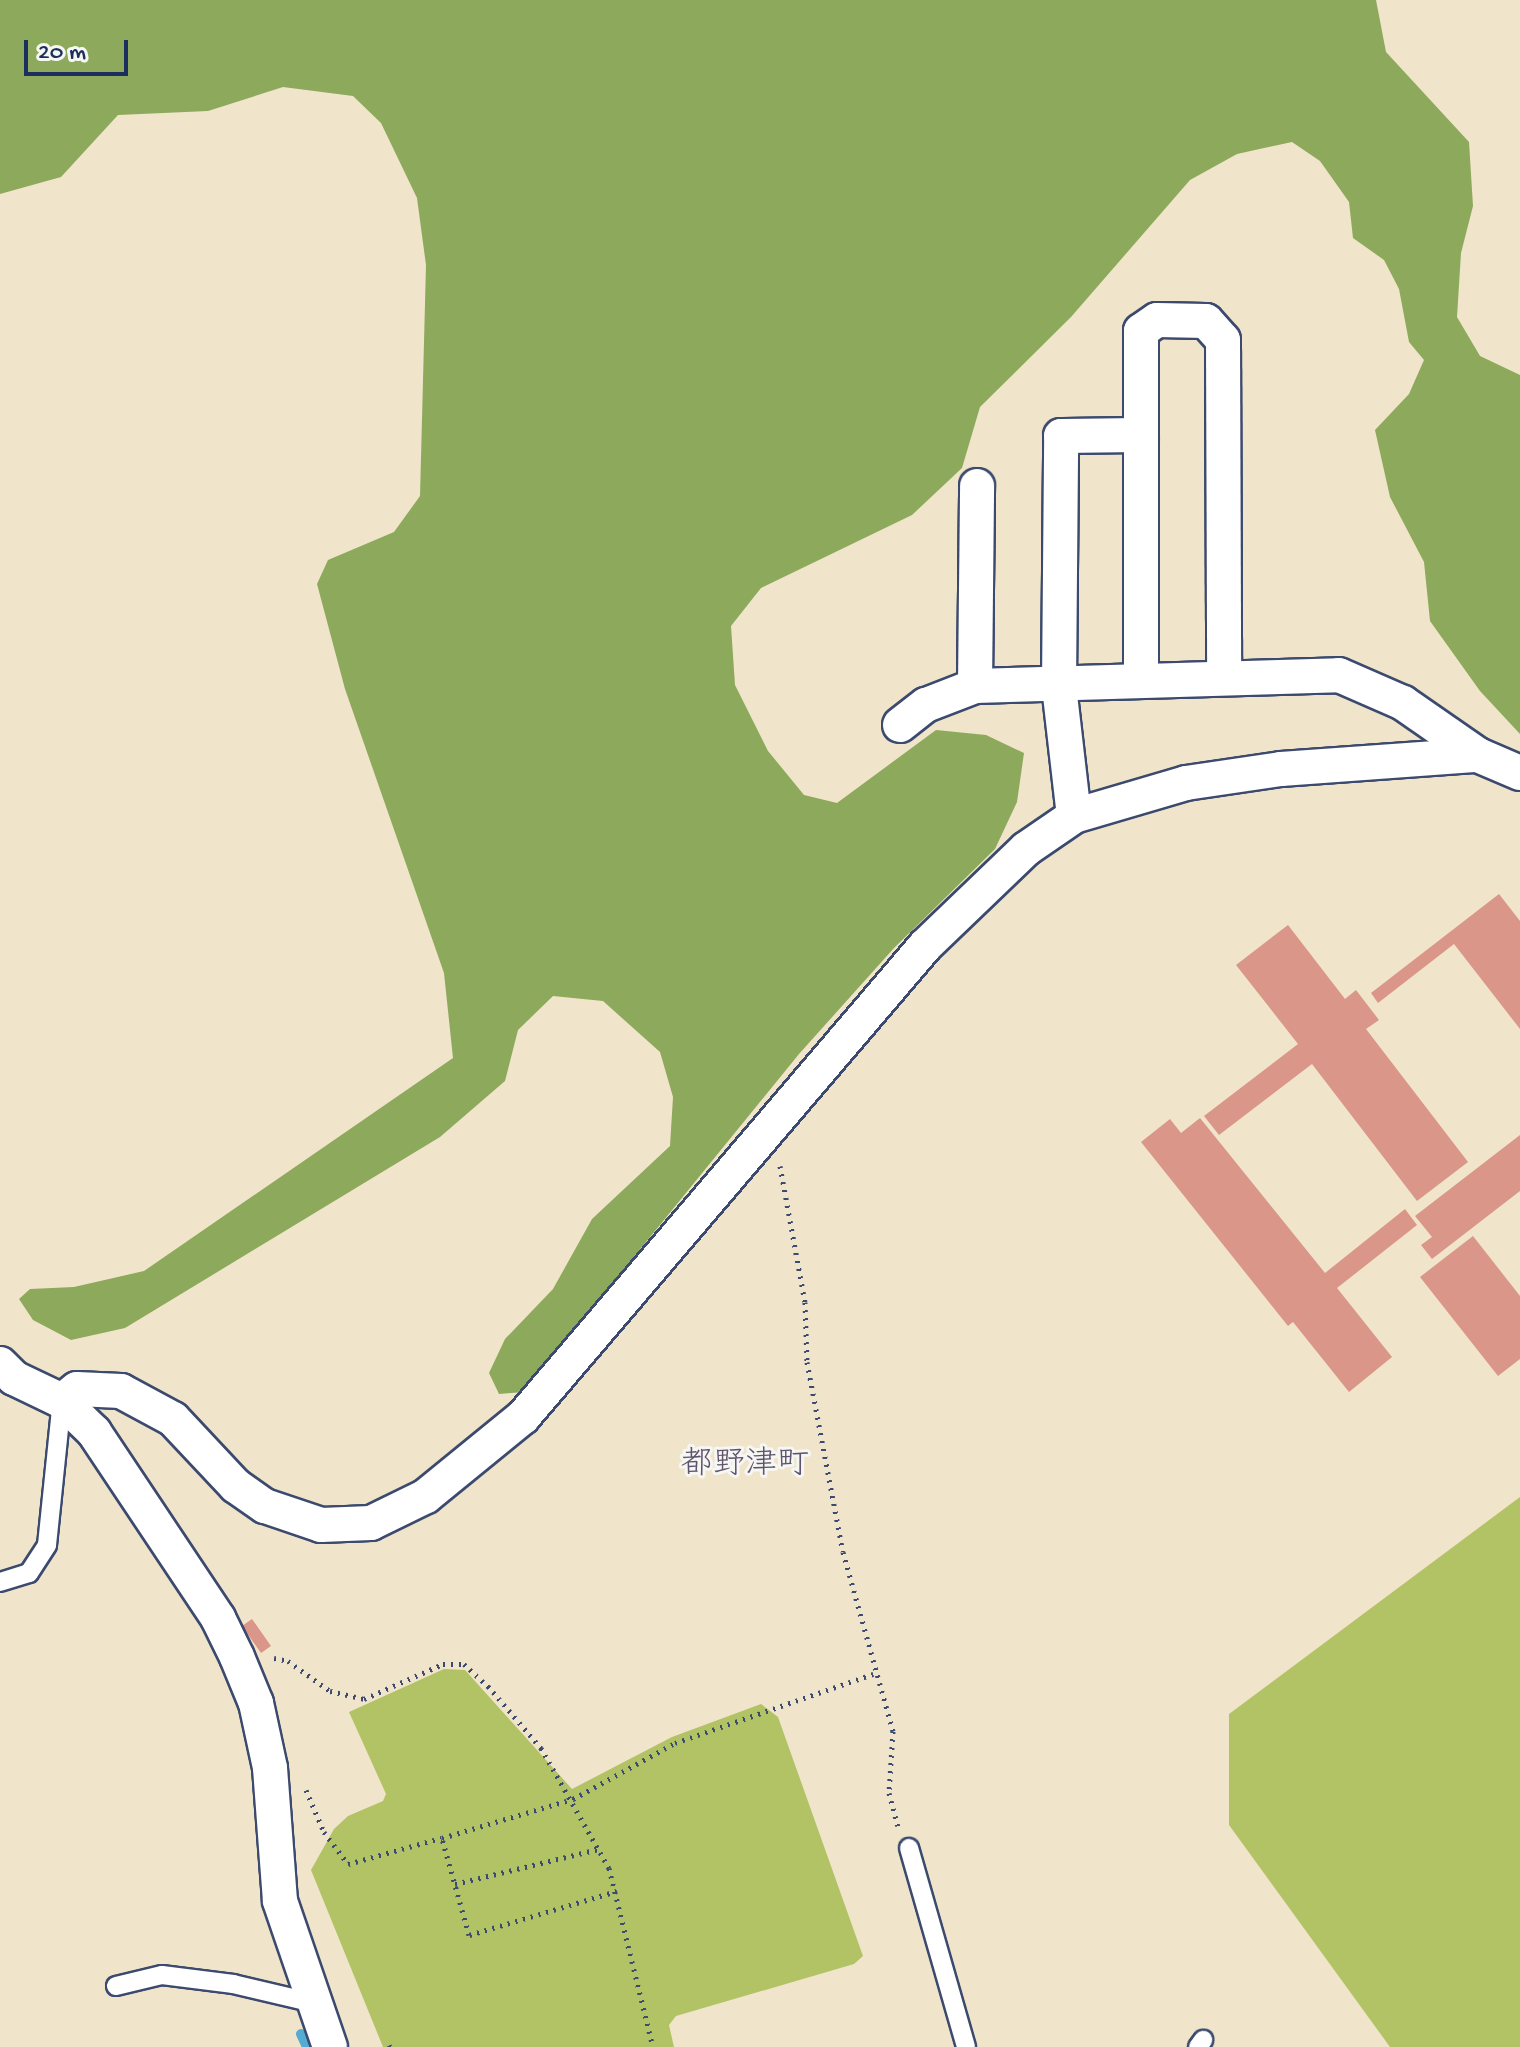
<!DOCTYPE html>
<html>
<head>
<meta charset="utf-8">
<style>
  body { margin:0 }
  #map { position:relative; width:1520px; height:2047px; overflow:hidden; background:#f0e4ca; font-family:"Gochi Hand","Klee One",sans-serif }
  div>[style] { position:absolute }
  .green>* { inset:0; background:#b2c366 }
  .forest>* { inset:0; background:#8da95b }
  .stream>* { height:10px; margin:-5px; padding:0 5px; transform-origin:5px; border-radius:5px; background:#55abd1 }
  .building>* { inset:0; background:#da9688 }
  .path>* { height:5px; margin-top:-2.5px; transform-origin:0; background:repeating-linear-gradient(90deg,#3b4a6e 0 2px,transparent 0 8px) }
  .roads { filter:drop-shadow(2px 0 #3b4a6e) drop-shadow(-2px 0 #3b4a6e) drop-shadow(0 2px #3b4a6e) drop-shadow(0 -2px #3b4a6e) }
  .service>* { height:18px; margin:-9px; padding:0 9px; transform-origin:9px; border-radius:9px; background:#fff }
  .minor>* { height:34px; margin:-17px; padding:0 17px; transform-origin:17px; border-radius:17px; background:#fff }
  span { translate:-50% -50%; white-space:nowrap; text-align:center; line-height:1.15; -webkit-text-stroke:6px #f6f6f2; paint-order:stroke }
  .quarter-label { font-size:32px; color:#5e536d }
  .scale { position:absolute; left:24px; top:40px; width:104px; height:36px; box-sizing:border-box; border:4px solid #1b2f5e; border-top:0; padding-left:10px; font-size:24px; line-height:28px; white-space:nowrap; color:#1b2f5e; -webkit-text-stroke:6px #f6f6f2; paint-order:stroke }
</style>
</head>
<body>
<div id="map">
  <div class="green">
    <i style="clip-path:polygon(1520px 1497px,1520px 2047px,1390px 2047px,1229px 1825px,1229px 1714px)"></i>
    <i style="clip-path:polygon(444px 1669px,465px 1670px,572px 1789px,672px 1737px,761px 1704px,778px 1717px,863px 1956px,854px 1964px,676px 2016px,669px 2025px,674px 2047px,383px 2047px,311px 1870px,334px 1829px,348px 1816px,383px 1801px,386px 1794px,349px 1712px)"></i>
  </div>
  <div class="forest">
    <i style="clip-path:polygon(0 0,1376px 0,1386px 52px,1469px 142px,1473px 206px,1461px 253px,1457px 317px,1480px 356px,1520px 375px,1520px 734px,1480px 691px,1430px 621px,1424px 562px,1390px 497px,1375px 430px,1409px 394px,1424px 360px,1409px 342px,1399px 289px,1384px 260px,1353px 238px,1349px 202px,1320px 161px,1292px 142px,1237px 154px,1190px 180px,1071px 317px,980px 407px,962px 468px,912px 515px,761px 588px,731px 626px,735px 685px,768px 751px,804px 795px,837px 803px,936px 730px,986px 735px,1024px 753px,1017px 802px,995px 849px,894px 948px,799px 1054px,524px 1392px,499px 1394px,489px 1373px,505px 1339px,553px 1289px,592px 1219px,670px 1146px,673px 1097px,660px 1052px,603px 1001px,553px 996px,518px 1030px,505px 1081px,440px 1137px,125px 1328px,71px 1340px,33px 1320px,19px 1299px,30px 1289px,74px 1287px,144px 1271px,453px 1058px,444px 973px,345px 689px,317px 584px,328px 560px,394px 532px,420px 496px,426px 265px,417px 198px,381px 123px,353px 96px,283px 87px,208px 111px,118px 115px,61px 177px,0 194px)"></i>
  </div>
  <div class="stream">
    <i style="left:301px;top:2034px;width:14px;rotate:65deg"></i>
  </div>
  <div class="building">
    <i style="clip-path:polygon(1499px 894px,1520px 921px,1520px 1029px,1454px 944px,1378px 1003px,1371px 993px)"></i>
    <i style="clip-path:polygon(1288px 925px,1345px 999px,1356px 990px,1379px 1020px,1366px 1029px,1468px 1162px,1417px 1201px,1312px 1064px,1219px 1135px,1204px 1116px,1298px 1044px,1236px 965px)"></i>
    <i style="clip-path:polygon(1200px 1118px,1325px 1273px,1405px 1209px,1417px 1225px,1337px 1288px,1392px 1357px,1349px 1392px,1293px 1322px,1288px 1326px,1141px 1142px,1170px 1119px,1181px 1133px)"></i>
    <i style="clip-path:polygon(1520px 1135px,1520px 1191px,1432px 1259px,1421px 1245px,1432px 1237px,1415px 1216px)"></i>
    <i style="clip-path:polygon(1473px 1236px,1520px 1296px,1520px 1359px,1498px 1376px,1420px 1277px)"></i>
    <i style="clip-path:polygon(252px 1619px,271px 1646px,261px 1653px,242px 1626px)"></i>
  </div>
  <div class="path">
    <i style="left:780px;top:1166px;width:138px;rotate:79.6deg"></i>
    <i style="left:805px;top:1302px;width:60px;rotate:88.1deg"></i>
    <i style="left:807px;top:1362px;width:193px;rotate:79.3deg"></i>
    <i style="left:843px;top:1552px;width:186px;rotate:74.4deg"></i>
    <i style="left:893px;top:1731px;width:62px;rotate:93.7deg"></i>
    <i style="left:889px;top:1793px;width:34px;rotate:75deg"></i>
    <i style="left:274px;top:1658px;width:14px;rotate:12deg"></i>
    <i style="left:288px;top:1661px;width:52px;rotate:35.5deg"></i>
    <i style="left:330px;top:1691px;width:35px;rotate:13deg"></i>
    <i style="left:364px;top:1699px;width:86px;rotate:-23.9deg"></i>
    <i style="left:443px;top:1664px;width:21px"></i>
    <i style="left:464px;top:1664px;width:33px;rotate:43deg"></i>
    <i style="left:488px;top:1686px;width:82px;rotate:49.5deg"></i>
    <i style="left:541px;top:1748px;width:138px;rotate:60.5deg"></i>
    <i style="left:609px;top:1868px;width:184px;rotate:76.2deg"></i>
    <i style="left:306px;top:1790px;width:46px;rotate:66.8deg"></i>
    <i style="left:324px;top:1832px;width:40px;rotate:53deg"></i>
    <i style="left:348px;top:1864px;width:97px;rotate:-15.6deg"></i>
    <i style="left:455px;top:1884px;width:148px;rotate:-13.7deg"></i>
    <i style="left:617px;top:1891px;width:154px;rotate:163.4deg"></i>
    <i style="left:469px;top:1935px;width:101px;rotate:-105.6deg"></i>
    <i style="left:442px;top:1838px;width:137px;rotate:-16.6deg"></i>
    <i style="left:573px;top:1799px;width:116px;rotate:-28.8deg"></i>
    <i style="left:675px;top:1743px;width:210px;rotate:-19.2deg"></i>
    <i style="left:389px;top:2045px;width:2px;rotate:63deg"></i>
  </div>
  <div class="roads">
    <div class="service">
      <i style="left:0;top:1582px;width:30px;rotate:-17deg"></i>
      <i style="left:29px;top:1573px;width:33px;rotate:-57deg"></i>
      <i style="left:47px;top:1545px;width:145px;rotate:-84.1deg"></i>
      <i style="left:909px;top:1848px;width:207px;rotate:74deg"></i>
      <i style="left:116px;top:1986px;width:47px;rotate:-13.4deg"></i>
      <i style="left:162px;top:1975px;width:72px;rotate:7.2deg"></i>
      <i style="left:233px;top:1984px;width:83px;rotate:13.2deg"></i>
      <i style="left:1198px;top:2047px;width:9px;rotate:-54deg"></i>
    </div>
    <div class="minor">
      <i style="left:1141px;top:679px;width:348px;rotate:-90deg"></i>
      <i style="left:1141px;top:331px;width:19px;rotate:-35deg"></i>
      <i style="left:1157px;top:320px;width:49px;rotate:1.2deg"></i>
      <i style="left:1206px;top:321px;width:25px;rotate:48deg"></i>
      <i style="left:1223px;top:340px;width:335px;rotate:89.8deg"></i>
      <i style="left:975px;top:686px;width:200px;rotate:-89.4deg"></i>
      <i style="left:900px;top:725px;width:33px;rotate:-38deg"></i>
      <i style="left:926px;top:705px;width:53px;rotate:-21.2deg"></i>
      <i style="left:975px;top:686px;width:364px;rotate:-1.7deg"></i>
      <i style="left:1339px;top:675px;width:70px;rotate:23.6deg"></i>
      <i style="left:1403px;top:703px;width:91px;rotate:34.7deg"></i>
      <i style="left:1074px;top:816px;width:131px;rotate:-96.6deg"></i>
      <i style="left:1059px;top:686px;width:250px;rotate:-89.5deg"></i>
      <i style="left:1061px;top:436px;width:80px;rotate:-0.7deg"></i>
      <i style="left:0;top:1364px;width:20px;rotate:45deg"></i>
      <i style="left:14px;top:1378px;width:53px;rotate:25.6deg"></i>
      <i style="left:62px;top:1401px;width:45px;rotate:44.1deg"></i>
      <i style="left:94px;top:1432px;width:224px;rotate:56.3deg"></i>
      <i style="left:218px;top:1618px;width:43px;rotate:64deg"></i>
      <i style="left:237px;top:1657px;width:50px;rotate:67.6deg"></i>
      <i style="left:256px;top:1703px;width:66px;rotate:77.8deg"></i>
      <i style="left:270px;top:1768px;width:133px;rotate:85.7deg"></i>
      <i style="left:280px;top:1901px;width:154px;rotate:71.1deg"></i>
      <i style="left:62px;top:1401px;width:19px;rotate:-39deg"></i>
      <i style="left:77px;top:1389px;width:44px;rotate:2.6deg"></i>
      <i style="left:121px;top:1391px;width:59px;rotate:28.3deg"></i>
      <i style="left:173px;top:1419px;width:92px;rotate:46.8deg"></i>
      <i style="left:236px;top:1486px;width:35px;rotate:35deg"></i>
      <i style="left:265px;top:1506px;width:59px;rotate:18.7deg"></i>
      <i style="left:321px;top:1525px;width:50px;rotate:-2.3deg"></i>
      <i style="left:371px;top:1523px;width:61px;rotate:-26.1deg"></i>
      <i style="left:426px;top:1496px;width:125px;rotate:-39.2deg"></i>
      <i style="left:523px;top:1417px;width:619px;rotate:-49.52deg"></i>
      <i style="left:925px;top:946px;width:140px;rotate:-43.8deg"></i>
      <i style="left:1026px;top:849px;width:58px;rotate:-34.5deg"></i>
      <i style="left:1074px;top:816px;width:117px;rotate:-16.4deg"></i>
      <i style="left:1186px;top:783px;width:96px;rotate:-8.4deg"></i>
      <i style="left:1281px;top:769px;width:197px;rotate:-4.1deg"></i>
      <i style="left:1478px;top:755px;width:46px;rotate:23.2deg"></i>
    </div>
  </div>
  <div class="quarter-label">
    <span style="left:745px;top:1466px">都野津町</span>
  </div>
  <div class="scale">20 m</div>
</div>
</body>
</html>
